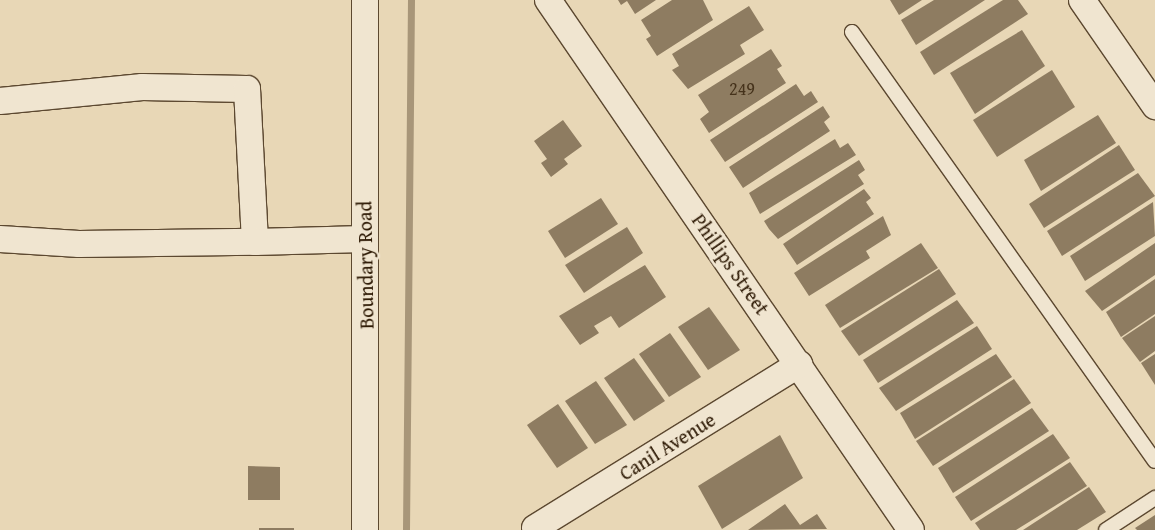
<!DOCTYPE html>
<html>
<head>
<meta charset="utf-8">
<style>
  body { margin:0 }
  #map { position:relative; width:1155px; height:530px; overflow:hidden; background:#e8d7b6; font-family:"Gentium Book Plus",serif }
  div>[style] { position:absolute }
  .stream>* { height:7px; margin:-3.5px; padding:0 3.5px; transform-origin:3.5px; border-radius:3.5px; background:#a89679 }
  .building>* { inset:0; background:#8e7c61 }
  .roads { filter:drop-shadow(1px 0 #5c4830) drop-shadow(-1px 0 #5c4830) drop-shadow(0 1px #5c4830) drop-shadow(0 -1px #5c4830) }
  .service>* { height:14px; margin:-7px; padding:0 7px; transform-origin:7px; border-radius:7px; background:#f0e5d0 }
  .minor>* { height:26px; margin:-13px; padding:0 13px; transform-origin:13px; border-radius:13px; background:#f0e5d0 }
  span { translate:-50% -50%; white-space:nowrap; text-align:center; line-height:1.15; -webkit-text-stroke:5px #f0e5d0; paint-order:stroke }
  .number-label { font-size:18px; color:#45321b }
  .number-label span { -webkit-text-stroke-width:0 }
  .street-label { font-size:20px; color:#2d1904 }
</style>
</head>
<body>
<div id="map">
  <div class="stream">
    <i style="left:406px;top:530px;width:530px;rotate:-89.46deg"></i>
  </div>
  <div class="building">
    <i style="clip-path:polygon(618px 0,656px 0,635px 14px,627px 1px,621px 5px)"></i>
    <i style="clip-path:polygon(672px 0,703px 0,713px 20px,657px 56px,646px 39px,651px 36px,641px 20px)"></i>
    <i style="clip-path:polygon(890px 0,922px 0,899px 15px)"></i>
    <i style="clip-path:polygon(934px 0,985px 0,916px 45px,901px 20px)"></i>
    <i style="clip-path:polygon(1003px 0,1018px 0,1028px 14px,934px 75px,920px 52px)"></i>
    <i style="clip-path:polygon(749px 6px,764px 30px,740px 45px,745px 54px,688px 89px,672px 70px,679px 66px,672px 54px)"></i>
    <i style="clip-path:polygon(1022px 30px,1045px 66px,975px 114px,950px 73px)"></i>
    <i style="clip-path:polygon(771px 49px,782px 66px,777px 69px,786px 83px,709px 133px,700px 119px,709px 112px,698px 95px)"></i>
    <i style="clip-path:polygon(1052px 70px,1075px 107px,997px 157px,973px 120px)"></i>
    <i style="clip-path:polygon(796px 84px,804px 96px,811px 91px,818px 102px,725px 162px,710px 140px)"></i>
    <i style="clip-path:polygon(823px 106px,830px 117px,824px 122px,830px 131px,743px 188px,729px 167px)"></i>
    <i style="clip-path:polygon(1098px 115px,1116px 143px,1041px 191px,1024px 160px)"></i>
    <i style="clip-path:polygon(563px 120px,582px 146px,564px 159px,568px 164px,551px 177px,541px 163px,547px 159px,534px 141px)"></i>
    <i style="clip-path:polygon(835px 139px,840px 148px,848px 143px,856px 155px,760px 214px,749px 193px)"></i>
    <i style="clip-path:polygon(1119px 145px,1135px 170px,1044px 228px,1029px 204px)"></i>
    <i style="clip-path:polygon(859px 160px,865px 170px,858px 175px,864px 184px,778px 239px,769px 229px,764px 221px)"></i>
    <i style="clip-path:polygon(1138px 173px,1155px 196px,1062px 256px,1047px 231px)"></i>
    <i style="clip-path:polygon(864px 189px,871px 198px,866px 202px,874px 214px,797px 265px,783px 244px)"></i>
    <i style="clip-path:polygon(601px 198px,618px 224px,565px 258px,548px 231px)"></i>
    <i style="clip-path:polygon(1153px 202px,1155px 236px,1085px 281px,1070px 256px)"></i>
    <i style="clip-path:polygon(883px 216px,891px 235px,866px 251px,870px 258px,809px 296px,794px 273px)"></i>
    <i style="clip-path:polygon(627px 227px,643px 253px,584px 293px,565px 265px)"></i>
    <i style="clip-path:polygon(921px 243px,938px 268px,840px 328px,825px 305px)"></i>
    <i style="clip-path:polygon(1155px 243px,1155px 275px,1102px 311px,1085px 291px)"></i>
    <i style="clip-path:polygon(645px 265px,666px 297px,619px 328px,611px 316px,594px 326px,599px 333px,580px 345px,559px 316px)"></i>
    <i style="clip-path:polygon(939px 269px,956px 294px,859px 356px,841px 331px)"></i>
    <i style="clip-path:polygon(1155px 279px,1155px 314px,1121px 337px,1106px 312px)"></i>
    <i style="clip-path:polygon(957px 300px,974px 323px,878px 383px,863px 360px)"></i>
    <i style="clip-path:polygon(709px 307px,740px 350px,708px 370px,678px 327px)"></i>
    <i style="clip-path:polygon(1155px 316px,1155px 351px,1140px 362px,1122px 338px)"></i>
    <i style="clip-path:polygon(977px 326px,992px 349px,896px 411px,879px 388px)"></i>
    <i style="clip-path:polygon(670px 333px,701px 377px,669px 397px,639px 354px)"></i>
    <i style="clip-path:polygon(996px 354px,1012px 377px,915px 439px,900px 413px)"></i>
    <i style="clip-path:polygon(1155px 354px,1155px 385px,1141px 363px)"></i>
    <i style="clip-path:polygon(634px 358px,665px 401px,634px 421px,604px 378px)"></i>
    <i style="clip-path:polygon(1014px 379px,1031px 403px,933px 466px,916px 441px)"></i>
    <i style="clip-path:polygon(596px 381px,627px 425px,595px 444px,565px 401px)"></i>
    <i style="clip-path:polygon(558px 404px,588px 448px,557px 468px,527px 425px)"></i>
    <i style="clip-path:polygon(1032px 408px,1049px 431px,953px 493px,938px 468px)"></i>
    <i style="clip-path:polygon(1053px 434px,1070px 458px,971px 521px,955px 497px)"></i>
    <i style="clip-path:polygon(780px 435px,803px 478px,722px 529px,698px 486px)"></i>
    <i style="clip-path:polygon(1070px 462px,1087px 486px,1016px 530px,980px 530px,975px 523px)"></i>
    <i style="clip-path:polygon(248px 466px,280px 467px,280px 500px,248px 500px)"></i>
    <i style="clip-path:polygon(1089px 487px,1106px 512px,1077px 530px,1023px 530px)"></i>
    <i style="clip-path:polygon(785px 504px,800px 525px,817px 514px,827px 529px,748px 530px)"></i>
    <i style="clip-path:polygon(1155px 515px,1155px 530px,1137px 530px,1135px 528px)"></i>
    <i style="clip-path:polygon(259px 528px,294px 528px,294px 530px,259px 530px)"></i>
  </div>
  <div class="roads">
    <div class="service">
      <i style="left:852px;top:32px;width:525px;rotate:54.77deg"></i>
      <i style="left:1106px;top:530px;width:59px;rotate:-33.1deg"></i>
    </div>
    <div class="minor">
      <i style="left:548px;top:0;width:642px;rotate:55.59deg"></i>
      <i style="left:1082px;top:0;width:129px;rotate:55.4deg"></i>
      <i style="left:0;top:101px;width:143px;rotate:-5.6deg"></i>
      <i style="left:142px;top:87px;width:105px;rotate:1.1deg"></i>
      <i style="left:247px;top:89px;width:153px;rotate:87deg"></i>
      <i style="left:255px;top:242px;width:109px;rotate:-1.6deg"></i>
      <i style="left:0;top:239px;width:79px;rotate:3.6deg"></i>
      <i style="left:79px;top:244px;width:176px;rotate:-0.7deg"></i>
      <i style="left:535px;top:528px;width:311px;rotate:-31.8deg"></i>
      <i style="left:365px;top:530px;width:530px;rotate:-90deg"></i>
    </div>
  </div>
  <div class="number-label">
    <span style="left:742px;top:89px">249</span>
  </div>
  <div class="street-label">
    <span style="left:731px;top:264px;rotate:55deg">Phillips Street</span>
    <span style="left:365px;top:265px;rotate:-91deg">Boundary Road</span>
    <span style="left:667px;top:446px;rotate:-32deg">Canil Avenue</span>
  </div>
</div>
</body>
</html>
